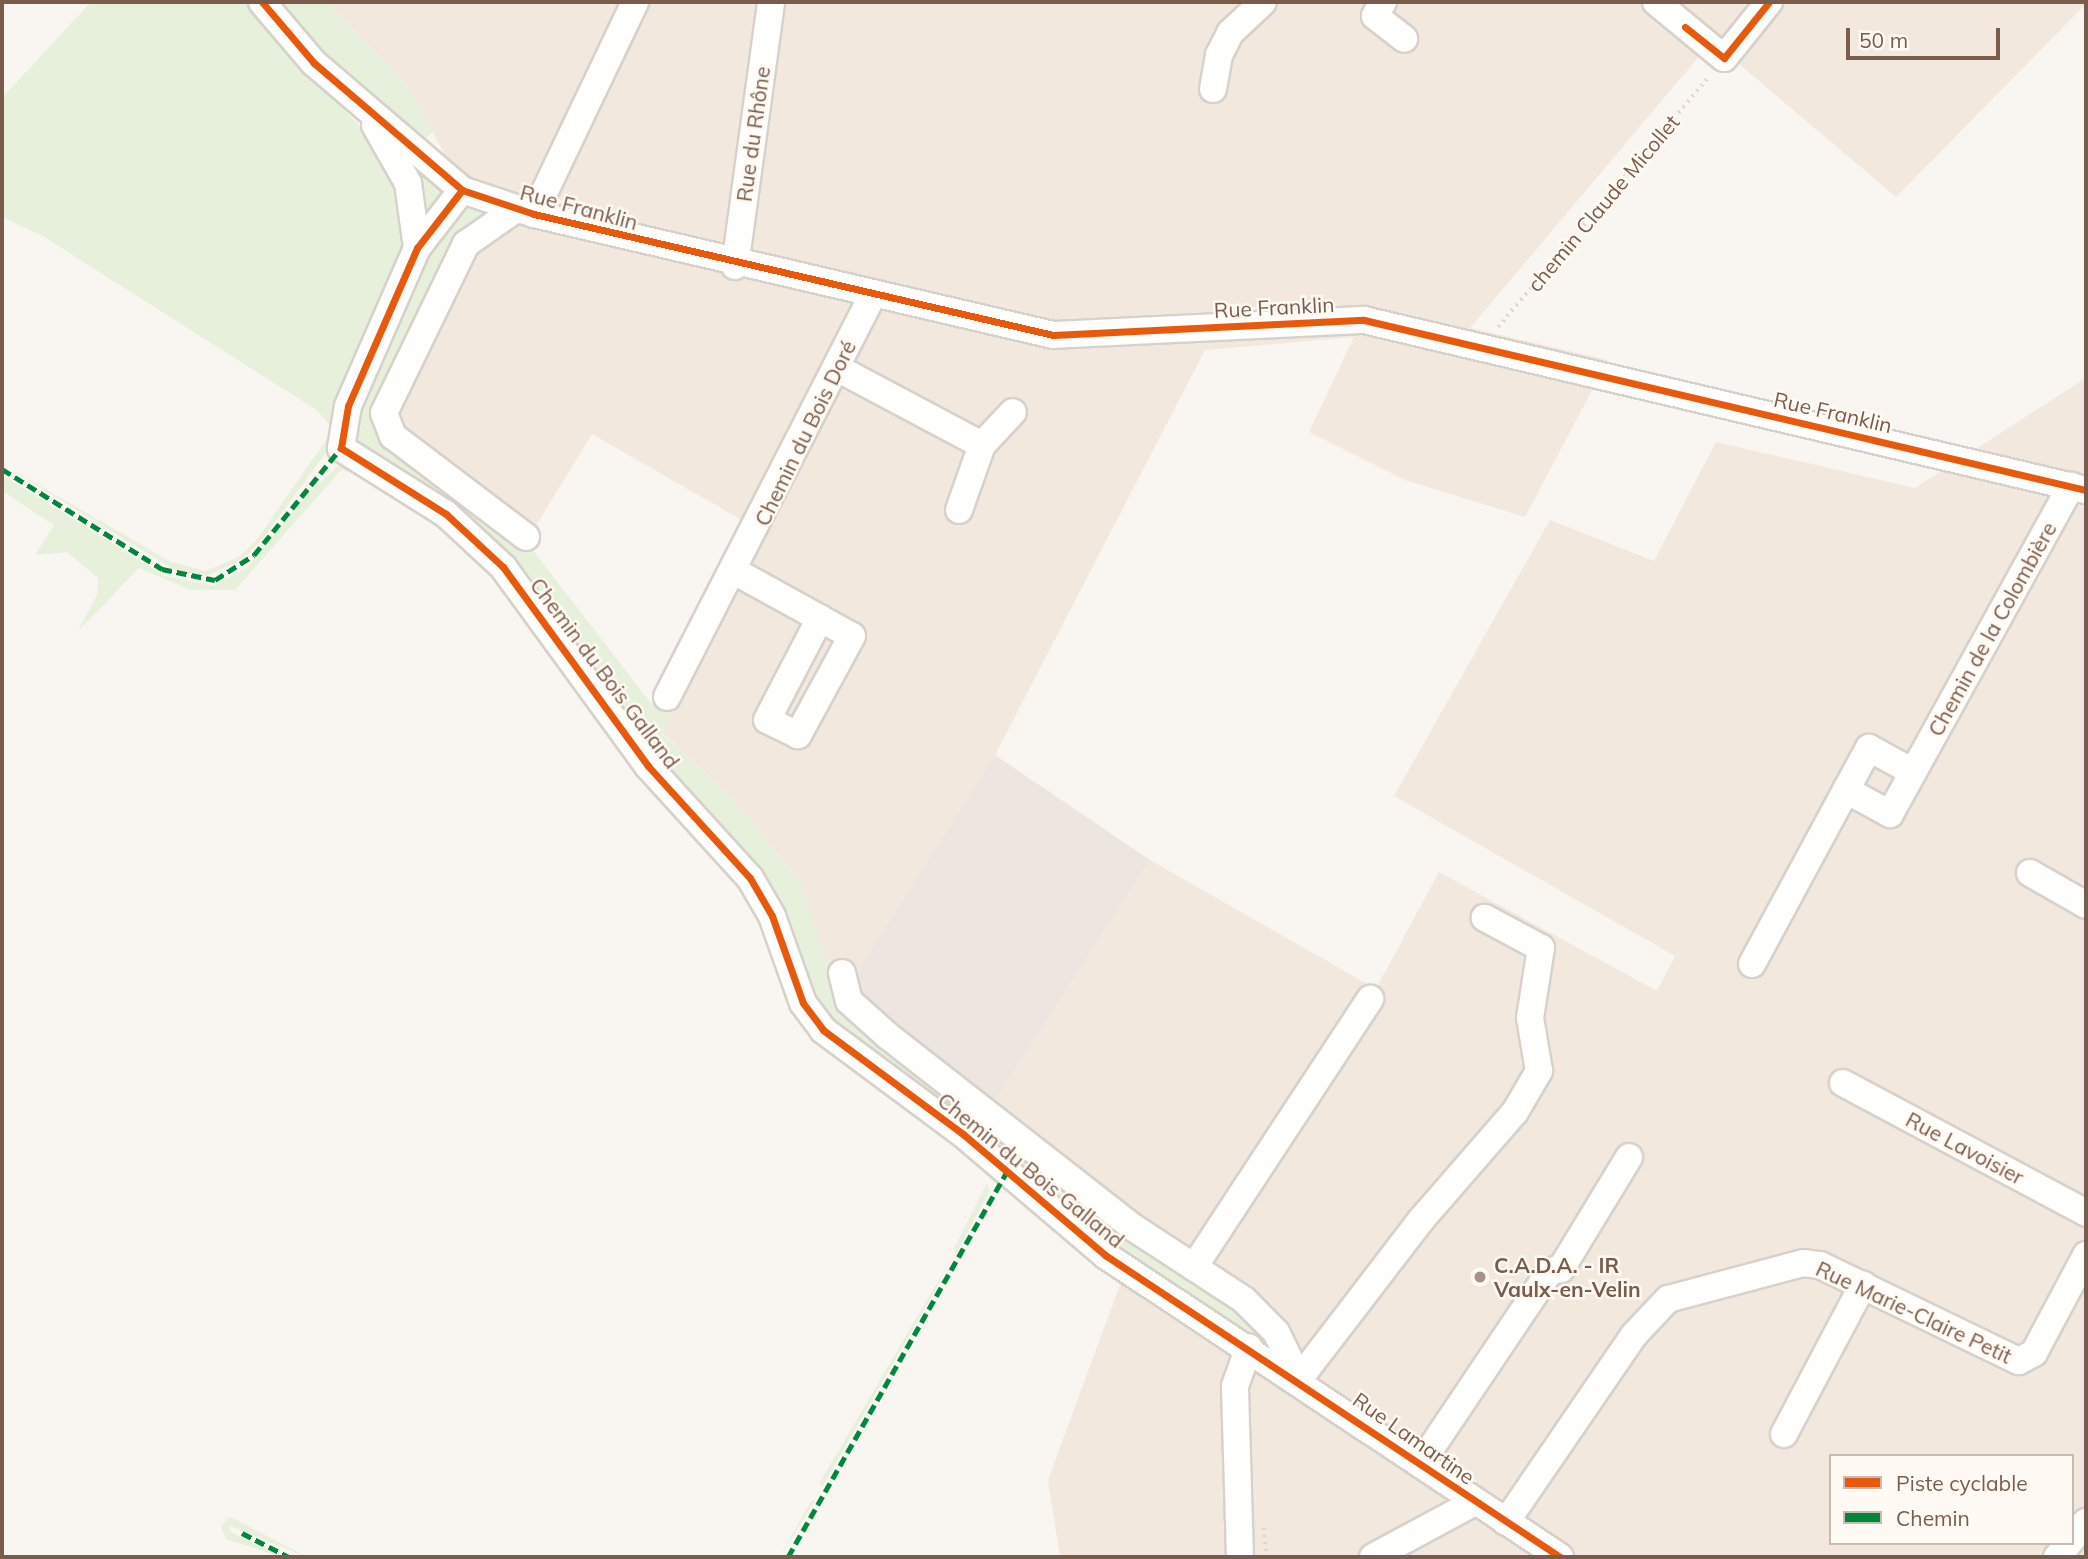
<!DOCTYPE html>
<html>
<head>
<meta charset="utf-8">
<style>
  body { margin:0 }
  #map { position:relative; width:2088px; height:1559px; overflow:hidden; background:#f9f5f0; font-family:Mulish,sans-serif }
  div>[style] { position:absolute }
  .residential>* { inset:0; background:#f2e8de }
  .industrial>* { inset:0; background:#ede5e0 }
  .green>* { inset:0; background:#e7f0db }
  .path>* { height:3.5px; margin-top:-1.75px; transform-origin:0; background:repeating-linear-gradient(90deg,#dcd5d0 0 2px,transparent 0 7px) }
  .roads { filter:drop-shadow(2px 0 #d7d1cb) drop-shadow(-2px 0 #d7d1cb) drop-shadow(0 2px #d7d1cb) drop-shadow(0 -2px #d7d1cb) }
  .minor>* { height:26px; margin:-13px; padding:0 13px; transform-origin:13px; border-radius:13px; background:#fefefd }
  .quiet>* { height:5px; margin-top:-2.5px; transform-origin:0; background:repeating-linear-gradient(90deg,#00873e 0 10px,transparent 0 15px) }
  .cycleway>* { height:7px; margin:-3.5px; padding:0 3.5px; transform-origin:3.5px; border-radius:3.5px; background:#e8590c }
  .dots>* { width:19px; height:19px; translate:-50% -50%; box-sizing:border-box; border:4px solid #fffaf3; border-radius:50% }
  span { translate:-50% -50%; white-space:nowrap; text-align:center; line-height:1.15; -webkit-text-stroke:5px #fffaf3; paint-order:stroke }
  .street-label { font-size:21px; color:#7a5c4d }
  .poi-label { font-size:21px; color:#7a5c4d; font-weight:700 }
  .left { translate:0 -50%; text-align:left }
  .frame { position:absolute; inset:0; border:4px solid #7a5c4d; pointer-events:none }
  .legend { position:absolute; left:1829px; top:1454px; width:245px; height:91px; box-sizing:border-box; background:#fffaf3; border:2px solid #cabbb1; margin:0; padding:9px 12px; list-style:none; font-size:21px; color:#7a5c4d }
  .legend li { display:flex; align-items:center; gap:14px; height:35px }
  .legend b { width:35px; border:2px solid #cabbb1 }
  .scale { position:absolute; left:1846px; top:28px; width:154px; height:32px; box-sizing:border-box; border:4px solid #7a5c4d; border-top:0; padding-left:9px; font-size:21px; line-height:24px; white-space:nowrap; color:#7a5c4d; -webkit-text-stroke:5px #fffaf3; paint-order:stroke }
</style>
</head>
<body>
<div id="map">
  <div class="residential">
    <i style="clip-path:polygon(327px 2px,2086px 2px,2086px 4px,1896px 197px,1712px 41px,1470px 328px,1608px 360px,1525px 517px,1405px 480px,1309px 432px,1354px 337px,1205px 350px,995px 755px,851px 981px,827px 966px,800px 881px,731px 797px,662px 733px,670px 716px,654px 706px,747px 523px,592px 434px,529px 537px,385px 436px,474px 207px,406px 84px)"></i>
    <i style="clip-path:polygon(evenodd,2086px 378px,2086px 1557px,1060px 1557px,1048px 1480px,1141px 1228px,990px 1108px,1150px 860px,1376px 989px,1439px 872px,1657px 991px,1675px 956px,1394px 796px,1550px 520px,1654px 561px,1716px 442px,1915px 488px,2086px 378px,1831px 1456px,2072px 1456px,2072px 1543px,1831px 1543px,1831px 1456px)"></i>
  </div>
  <div class="industrial">
    <i style="clip-path:polygon(995px 755px,1150px 860px,990px 1108px,856px 1003px,851px 981px)"></i>
  </div>
  <div class="green">
    <i style="clip-path:polygon(91px 2px,250px 2px,283px 49px,362px 128px,397px 178px,407px 244px,331px 446px,261px 541px,242px 560px,206px 576px,178px 572px,2px 464px,171px 562px,206px 571px,240px 556px,258px 538px,331px 433px,331px 426px,315px 409px,41px 235px,2px 217px,2px 98px)"></i>
    <i style="clip-path:polygon(276px 2px,327px 2px,406px 84px,433px 132px,425px 139px,330px 61px)"></i>
    <i style="clip-path:polygon(391px 139px,448px 190px,424px 233px)"></i>
    <i style="clip-path:polygon(464px 207px,490px 214px,379px 412px,531px 548px,650px 702px,670px 716px,662px 734px,731px 797px,800px 881px,837px 993px,1229px 1296px,1267px 1345px,1125px 1260px,832px 1030px,688px 797px,580px 655px,361px 446px,353px 424px,421px 264px)"></i>
    <i style="clip-path:polygon(340px 464px,353px 465px,453px 532px,361px 475px,341px 470px,235px 590px,191px 590px,139px 568px,78px 631px,97px 595px,98px 578px,67px 552px,35px 555px,54px 525px,2px 491px,2px 475px,165px 576px,212px 586px,247px 568px,309px 492px)"></i>
    <i style="clip-path:polygon(987px 1183px,990px 1191px,956px 1253px,954px 1249px)"></i>
    <i style="clip-path:polygon(947px 1266px,934px 1292px,822px 1487px,819px 1484px)"></i>
    <i style="clip-path:polygon(812px 1500px,815px 1500px,780px 1557px,793px 1533px)"></i>
    <i style="clip-path:polygon(229px 1517px,239px 1521px,307px 1557px,230px 1526px,231px 1532px,282px 1557px,226px 1539px,221px 1527px)"></i>
  </div>
  <div class="path">
    <i style="left:1498px;top:327px;width:328px;rotate:-49.9deg"></i>
    <i style="left:1264px;top:1528px;width:29px;rotate:84deg"></i>
  </div>
  <div class="roads">
    <div class="minor">
      <i style="left:262px;top:2px;width:80px;rotate:49.6deg"></i>
      <i style="left:314px;top:63px;width:195px;rotate:40.6deg"></i>
      <i style="left:462px;top:190px;width:76px;rotate:18.4deg"></i>
      <i style="left:534px;top:214px;width:533px;rotate:13.12deg"></i>
      <i style="left:1053px;top:335px;width:311px;rotate:-2.8deg"></i>
      <i style="left:1364px;top:320px;width:742px;rotate:13.25deg"></i>
      <i style="left:1383px;top:2px;width:16px;rotate:120deg"></i>
      <i style="left:1375px;top:16px;width:37px;rotate:38deg"></i>
      <i style="left:1656px;top:2px;width:88px;rotate:39.5deg"></i>
      <i style="left:1724px;top:58px;width:72px;rotate:-51.2deg"></i>
      <i style="left:1213px;top:89px;width:35px;rotate:-80deg"></i>
      <i style="left:1219px;top:55px;width:25px;rotate:-63deg"></i>
      <i style="left:1230px;top:33px;width:45px;rotate:-43.2deg"></i>
      <i style="left:375px;top:125px;width:67px;rotate:60.4deg"></i>
      <i style="left:408px;top:183px;width:66px;rotate:82.1deg"></i>
      <i style="left:462px;top:190px;width:73px;rotate:127.8deg"></i>
      <i style="left:417px;top:248px;width:172px;rotate:113.6deg"></i>
      <i style="left:348px;top:406px;width:43px;rotate:99.5deg"></i>
      <i style="left:341px;top:448px;width:124px;rotate:32.2deg"></i>
      <i style="left:446px;top:514px;width:78px;rotate:42.9deg"></i>
      <i style="left:503px;top:567px;width:246px;rotate:53.9deg"></i>
      <i style="left:648px;top:766px;width:151px;rotate:47.7deg"></i>
      <i style="left:750px;top:878px;width:44px;rotate:59.9deg"></i>
      <i style="left:772px;top:916px;width:92px;rotate:70.4deg"></i>
      <i style="left:803px;top:1003px;width:34px;rotate:53deg"></i>
      <i style="left:823px;top:1030px;width:174px;rotate:36.6deg"></i>
      <i style="left:963px;top:1134px;width:187px;rotate:40.4deg"></i>
      <i style="left:1105px;top:1255px;width:546px;rotate:33.57deg"></i>
      <i style="left:516px;top:209px;width:61px;rotate:145deg"></i>
      <i style="left:466px;top:244px;width:188px;rotate:115.9deg"></i>
      <i style="left:384px;top:413px;width:25px;rotate:69deg"></i>
      <i style="left:393px;top:436px;width:167px;rotate:37.2deg"></i>
      <i style="left:534px;top:214px;width:235px;rotate:-64.5deg"></i>
      <i style="left:735px;top:266px;width:266px;rotate:-82.2deg"></i>
      <i style="left:837px;top:368px;width:164px;rotate:28deg"></i>
      <i style="left:959px;top:510px;width:69px;rotate:-70.5deg"></i>
      <i style="left:982px;top:445px;width:45px;rotate:-46.8deg"></i>
      <i style="left:736px;top:572px;width:132px;rotate:28.9deg"></i>
      <i style="left:852px;top:636px;width:113px;rotate:118.6deg"></i>
      <i style="left:798px;top:735px;width:34px;rotate:-154deg"></i>
      <i style="left:767px;top:720px;width:115px;rotate:-62.5deg"></i>
      <i style="left:667px;top:697px;width:453px;rotate:-62.9deg"></i>
      <i style="left:1846px;top:790px;width:50px;rotate:28.6deg"></i>
      <i style="left:1890px;top:814px;width:375px;rotate:-61.1deg"></i>
      <i style="left:2030px;top:873px;width:64px;rotate:29.7deg"></i>
      <i style="left:1752px;top:964px;width:246px;rotate:-61.6deg"></i>
      <i style="left:1869px;top:748px;width:50px;rotate:28.6deg"></i>
      <i style="left:842px;top:973px;width:29px;rotate:76deg"></i>
      <i style="left:849px;top:1001px;width:52px;rotate:41.9deg"></i>
      <i style="left:888px;top:1036px;width:312px;rotate:38deg"></i>
      <i style="left:1134px;top:1228px;width:131px;rotate:33.2deg"></i>
      <i style="left:1244px;top:1300px;width:45px;rotate:45deg"></i>
      <i style="left:1276px;top:1332px;width:52px;rotate:63.9deg"></i>
      <i style="left:1843px;top:1083px;width:276px;rotate:28.1deg"></i>
      <i style="left:1194px;top:1267px;width:321px;rotate:-56.7deg"></i>
      <i style="left:1299px;top:1379px;width:200px;rotate:-52.5deg"></i>
      <i style="left:1421px;top:1220px;width:143px;rotate:-49deg"></i>
      <i style="left:1515px;top:1112px;width:48px;rotate:-59.7deg"></i>
      <i style="left:1539px;top:1071px;width:54px;rotate:-99.6deg"></i>
      <i style="left:1530px;top:1018px;width:71px;rotate:-81.1deg"></i>
      <i style="left:1541px;top:948px;width:64px;rotate:-151.8deg"></i>
      <i style="left:1784px;top:1434px;width:169px;rotate:-62.1deg"></i>
      <i style="left:1421px;top:1463px;width:231px;rotate:-56.1deg"></i>
      <i style="left:1550px;top:1271px;width:11px;rotate:-10deg"></i>
      <i style="left:1561px;top:1269px;width:131px;rotate:-58.7deg"></i>
      <i style="left:1506px;top:1522px;width:227px;rotate:-55.6deg"></i>
      <i style="left:1634px;top:1335px;width:50px;rotate:-46.6deg"></i>
      <i style="left:1668px;top:1299px;width:140px;rotate:-14.9deg"></i>
      <i style="left:1803px;top:1263px;width:17px;rotate:7deg"></i>
      <i style="left:1820px;top:1265px;width:221px;rotate:25.8deg"></i>
      <i style="left:2019px;top:1361px;width:17px;rotate:-28deg"></i>
      <i style="left:2034px;top:1353px;width:111px;rotate:-62deg"></i>
      <i style="left:2072px;top:1539px;width:22px;rotate:-51deg"></i>
      <i style="left:1240px;top:1557px;width:171px;rotate:-91.7deg"></i>
      <i style="left:1235px;top:1386px;width:41px;rotate:-70.3deg"></i>
      <i style="left:1373px;top:1557px;width:116px;rotate:-28.3deg"></i>
      <i style="left:2057px;top:1557px;width:18px;rotate:-49deg"></i>
    </div>
  </div>
  <div class="quiet">
    <i style="left:2px;top:469px;width:189px;rotate:32deg"></i>
    <i style="left:162px;top:569px;width:54px;rotate:11.7deg"></i>
    <i style="left:215px;top:580px;width:46px;rotate:-32.7deg"></i>
    <i style="left:254px;top:555px;width:138px;rotate:-50.9deg"></i>
    <i style="left:242px;top:1533px;width:53px;rotate:27.1deg"></i>
    <i style="left:788px;top:1557px;width:444px;rotate:-60.4deg"></i>
  </div>
  <div class="cycleway">
    <i style="left:262px;top:2px;width:80px;rotate:49.6deg"></i>
    <i style="left:314px;top:63px;width:195px;rotate:40.6deg"></i>
    <i style="left:462px;top:190px;width:76px;rotate:18.4deg"></i>
    <i style="left:534px;top:214px;width:533px;rotate:13.12deg"></i>
    <i style="left:1053px;top:335px;width:311px;rotate:-2.8deg"></i>
    <i style="left:1364px;top:320px;width:742px;rotate:13.25deg"></i>
    <i style="left:1685px;top:27px;width:50px;rotate:38.5deg"></i>
    <i style="left:1724px;top:58px;width:72px;rotate:-51.2deg"></i>
    <i style="left:462px;top:190px;width:73px;rotate:127.8deg"></i>
    <i style="left:417px;top:248px;width:172px;rotate:113.6deg"></i>
    <i style="left:348px;top:406px;width:43px;rotate:99.5deg"></i>
    <i style="left:341px;top:448px;width:124px;rotate:32.2deg"></i>
    <i style="left:446px;top:514px;width:78px;rotate:42.9deg"></i>
    <i style="left:503px;top:567px;width:246px;rotate:53.9deg"></i>
    <i style="left:648px;top:766px;width:151px;rotate:47.7deg"></i>
    <i style="left:750px;top:878px;width:44px;rotate:59.9deg"></i>
    <i style="left:772px;top:916px;width:92px;rotate:70.4deg"></i>
    <i style="left:803px;top:1003px;width:34px;rotate:53deg"></i>
    <i style="left:823px;top:1030px;width:174px;rotate:36.6deg"></i>
    <i style="left:963px;top:1134px;width:187px;rotate:40.4deg"></i>
    <i style="left:1105px;top:1255px;width:546px;rotate:33.57deg"></i>
  </div>
  <div class="dots">
    <i style="left:1480px;top:1277px;background:#a69286"></i>
  </div>
  <div class="street-label">
    <span style="left:753px;top:134px;rotate:-82deg">Rue du Rhône</span>
    <span style="left:1603px;top:203px;rotate:-50deg">chemin Claude Micollet</span>
    <span style="left:579px;top:207px;rotate:15deg">Rue Franklin</span>
    <span style="left:1274px;top:307px;rotate:-3deg">Rue Franklin</span>
    <span style="left:1833px;top:412px;rotate:13deg">Rue Franklin</span>
    <span style="left:805px;top:433px;rotate:-64deg">Chemin du Bois Doré</span>
    <span style="left:1992px;top:629px;rotate:-61deg">Chemin de la Colombière</span>
    <span style="left:605px;top:673px;rotate:53deg">Chemin du Bois Galland</span>
    <span style="left:1965px;top:1148px;rotate:28deg">Rue Lavoisier</span>
    <span style="left:1031px;top:1170px;rotate:39deg">Chemin du Bois Galland</span>
    <span style="left:1914px;top:1312px;rotate:25deg">Rue Marie-Claire Petit</span>
    <span style="left:1414px;top:1438px;rotate:35deg">Rue Lamartine</span>
  </div>
  <div class="poi-label">
    <span class="left" style="left:1494px;top:1277px">C.A.D.A. - IR<br>Vaulx-en-Velin</span>
  </div>
  <div class="frame"></div>
  <ul class="legend">
  <li><b style="height:9px;background:#e8590c"></b>Piste cyclable</li>
  <li><b style="height:9px;background:#00873e"></b>Chemin</li>
  </ul>
  <div class="scale">50 m</div>
</div>
</body>
</html>
